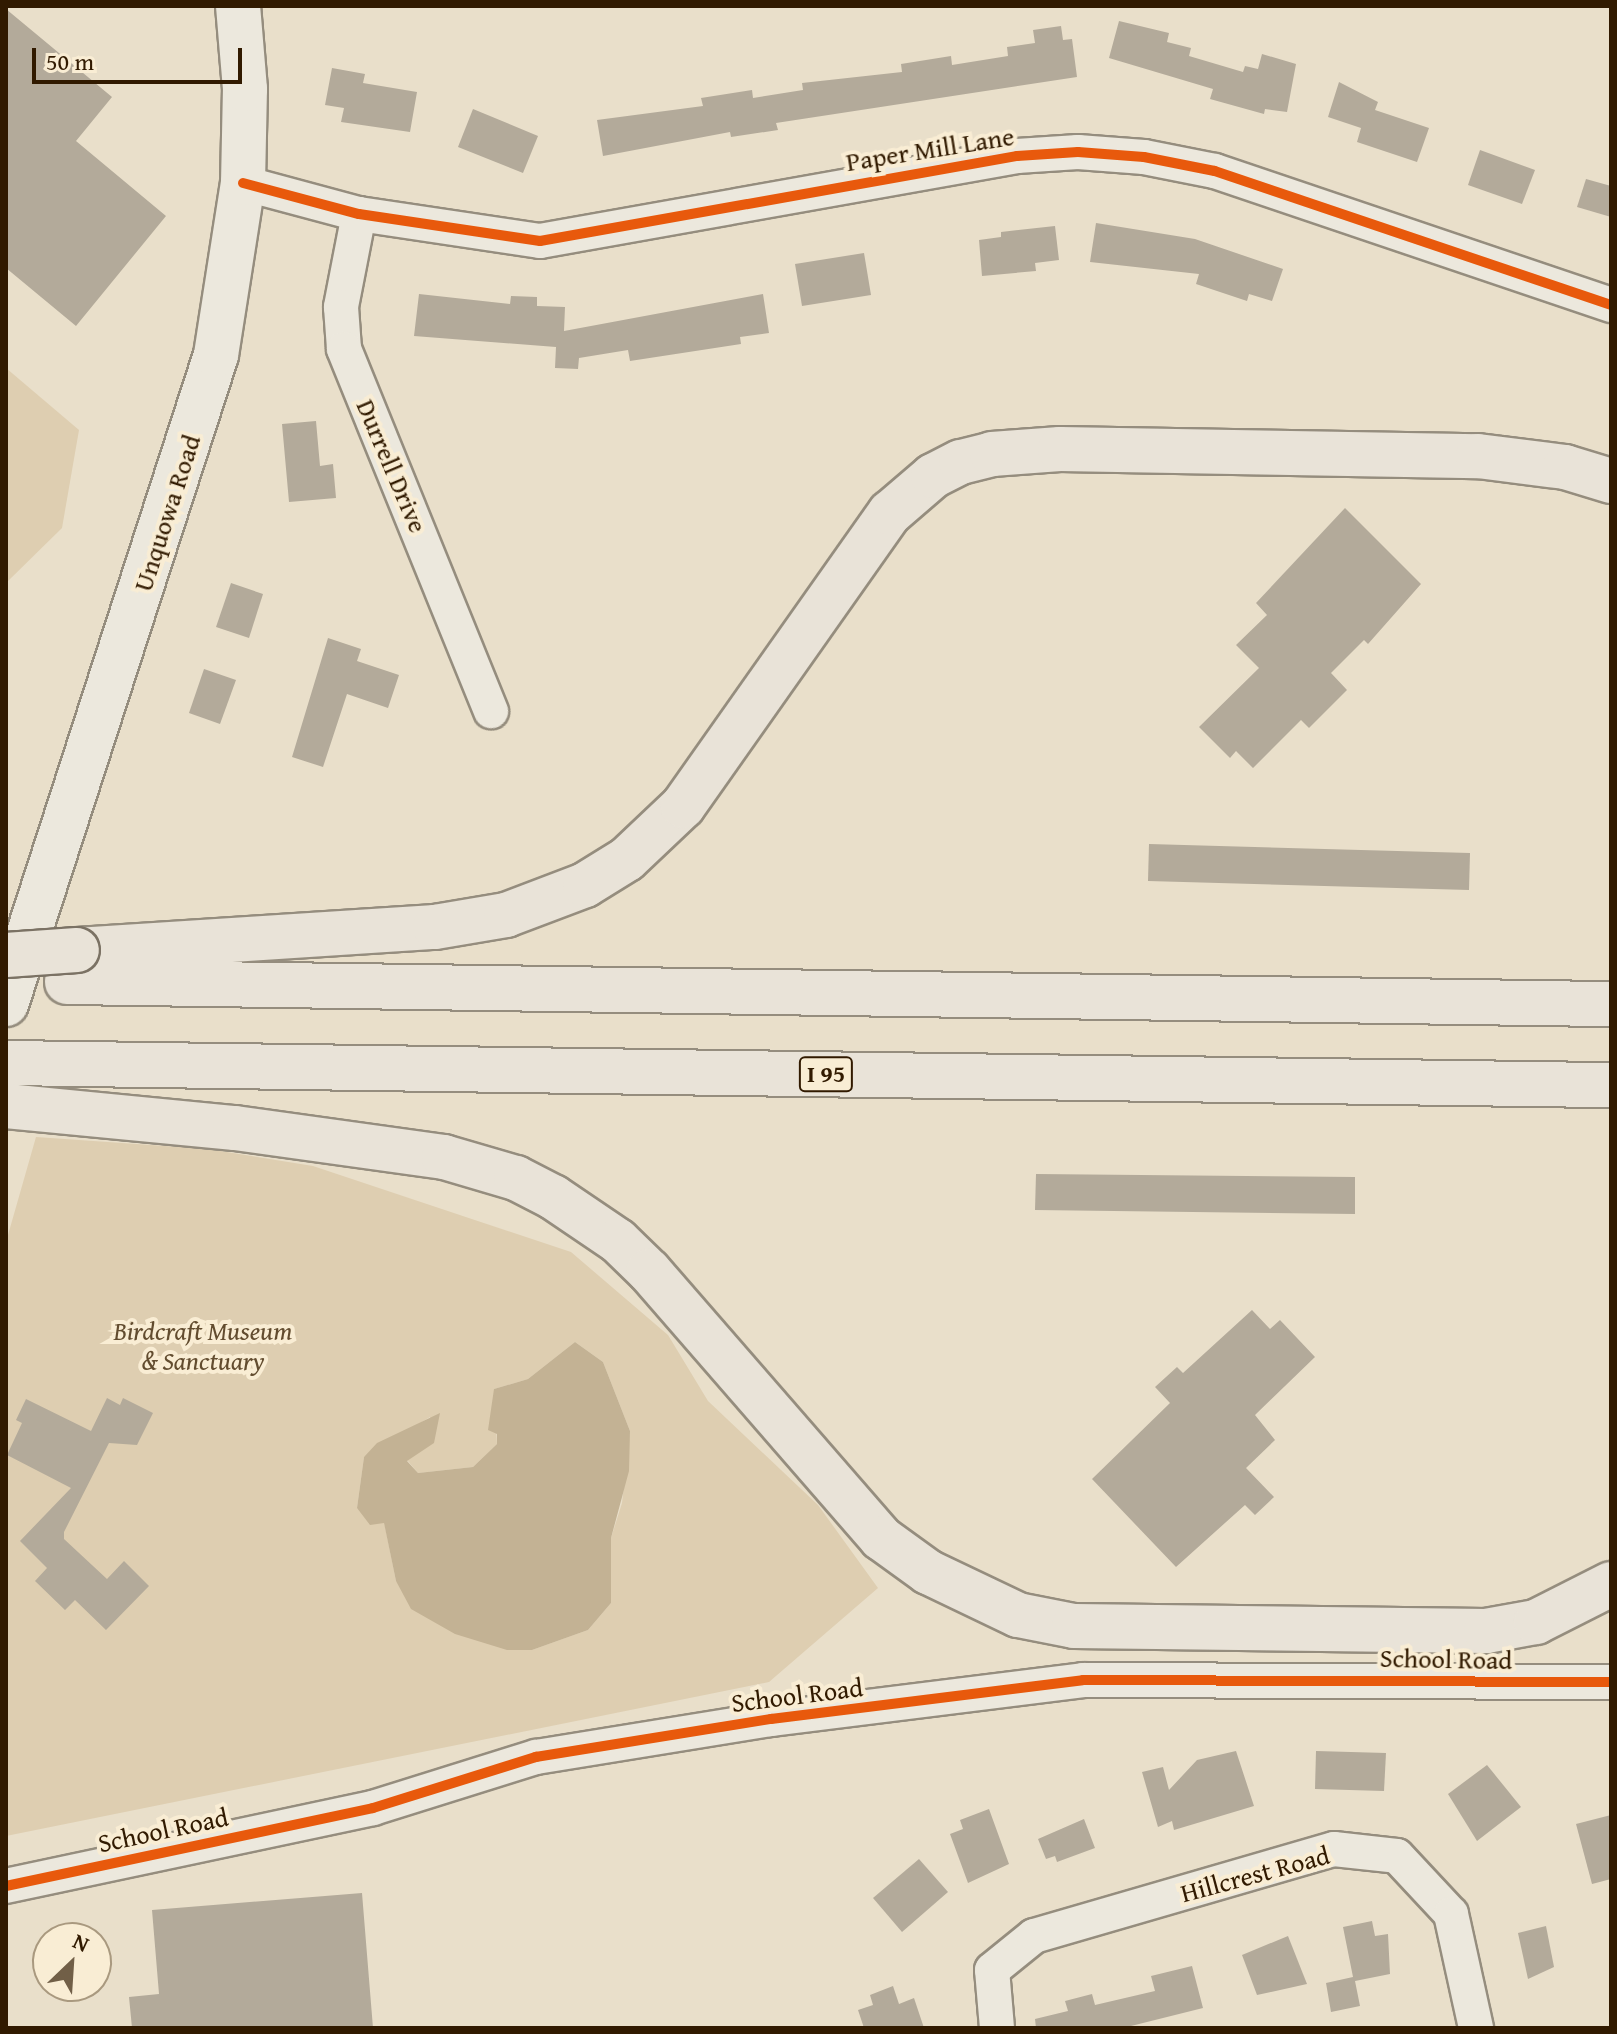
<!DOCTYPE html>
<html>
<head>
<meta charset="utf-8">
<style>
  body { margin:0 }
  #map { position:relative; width:1617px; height:2034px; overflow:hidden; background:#e9dfca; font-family:"Gentium Book Plus",serif }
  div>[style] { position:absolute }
  .green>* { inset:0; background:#deceb1 }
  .water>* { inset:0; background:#c3b294 }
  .building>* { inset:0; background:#b3aa9a }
  .roads { filter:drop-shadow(2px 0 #958d7e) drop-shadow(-2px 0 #958d7e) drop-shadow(0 2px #958d7e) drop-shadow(0 -2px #958d7e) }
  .street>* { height:34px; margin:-17px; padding:0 17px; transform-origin:17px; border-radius:17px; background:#ece8dd }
  .secondary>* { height:44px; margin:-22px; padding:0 22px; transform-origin:22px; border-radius:22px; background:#ece8dd }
  .highway>* { height:44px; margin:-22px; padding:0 22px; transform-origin:22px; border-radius:22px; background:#e9e3d8 }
  .bridges { filter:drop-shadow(2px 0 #7b7264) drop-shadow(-2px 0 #7b7264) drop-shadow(0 2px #7b7264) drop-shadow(0 -2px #7b7264) }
  .highway-bridge>* { height:44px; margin:-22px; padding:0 22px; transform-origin:22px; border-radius:22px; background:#e9e3d8 }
  .cycleway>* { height:10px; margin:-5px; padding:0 5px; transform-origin:5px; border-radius:5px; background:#e8590c }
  span { translate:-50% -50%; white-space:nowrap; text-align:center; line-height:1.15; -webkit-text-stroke:8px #f9edd4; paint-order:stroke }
  .shield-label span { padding:2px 6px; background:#f9edd4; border:2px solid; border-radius:6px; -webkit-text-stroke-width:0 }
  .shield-label { font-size:24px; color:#311a00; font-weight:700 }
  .street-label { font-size:26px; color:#311a00 }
  .park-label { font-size:26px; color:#624c2f; font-style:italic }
  .frame { position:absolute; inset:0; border:8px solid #311a00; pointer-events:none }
  .north { position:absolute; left:32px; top:1922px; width:80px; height:80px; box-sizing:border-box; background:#f9edd4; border:2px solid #a9997f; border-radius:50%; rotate:25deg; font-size:22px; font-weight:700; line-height:32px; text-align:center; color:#311a00 }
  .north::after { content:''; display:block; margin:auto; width:28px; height:36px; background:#715f47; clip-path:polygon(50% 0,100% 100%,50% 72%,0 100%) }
  .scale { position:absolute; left:32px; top:48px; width:210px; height:36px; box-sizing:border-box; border:4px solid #311a00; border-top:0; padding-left:10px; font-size:24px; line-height:28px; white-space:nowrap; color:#311a00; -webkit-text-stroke:6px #f9edd4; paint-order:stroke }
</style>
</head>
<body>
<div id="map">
  <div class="green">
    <i style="clip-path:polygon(6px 368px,79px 430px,62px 528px,6px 583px)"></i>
    <i style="clip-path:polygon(evenodd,36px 1137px,208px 1149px,313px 1166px,571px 1252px,668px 1335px,708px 1401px,818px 1505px,878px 1588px,769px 1682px,6px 1836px,6px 1242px,36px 1137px,575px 1342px,603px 1362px,630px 1431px,622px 1503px,611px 1538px,611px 1603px,588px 1630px,532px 1650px,396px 1581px,384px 1522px,357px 1508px,364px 1457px,430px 1417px,430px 1444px,407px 1460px,418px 1473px,473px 1467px,497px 1444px,494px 1389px,528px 1379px,575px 1342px)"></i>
  </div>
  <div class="water">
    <i style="clip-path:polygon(575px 1342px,603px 1362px,630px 1431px,629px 1471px,611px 1538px,611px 1603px,588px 1630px,532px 1650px,507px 1650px,455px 1634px,411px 1609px,396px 1581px,384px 1523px,370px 1525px,357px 1508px,364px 1457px,377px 1443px,440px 1413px,434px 1443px,407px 1461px,418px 1473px,473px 1467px,497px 1444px,497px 1434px,488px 1430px,494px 1389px,528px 1379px)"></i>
  </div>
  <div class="building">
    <i style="clip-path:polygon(6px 9px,112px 97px,76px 141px,166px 216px,76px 326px,6px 268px)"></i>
    <i style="clip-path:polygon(1119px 21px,1169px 33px,1167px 42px,1191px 48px,1189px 56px,1243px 72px,1245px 66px,1258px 69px,1262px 54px,1296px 64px,1287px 112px,1265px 109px,1264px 114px,1210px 99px,1213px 89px,1109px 58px)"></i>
    <i style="clip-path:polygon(1061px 26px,1063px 40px,1072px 39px,1077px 77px,776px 123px,778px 130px,731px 137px,730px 132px,603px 156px,597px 120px,703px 106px,701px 98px,752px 90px,753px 98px,803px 90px,802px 83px,902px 72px,901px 64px,951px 56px,952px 65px,1008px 56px,1007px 47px,1035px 43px,1033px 30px)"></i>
    <i style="clip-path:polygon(332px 68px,365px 74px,363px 83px,417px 92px,410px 132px,341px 122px,344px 108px,325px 105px)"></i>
    <i style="clip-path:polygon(1339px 82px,1378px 102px,1375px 110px,1429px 128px,1417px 162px,1357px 142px,1361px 128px,1328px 117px)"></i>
    <i style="clip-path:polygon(473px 109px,538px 136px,523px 173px,458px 147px)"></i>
    <i style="clip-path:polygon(1480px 150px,1535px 170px,1522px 204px,1468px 185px)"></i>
    <i style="clip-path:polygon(1586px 179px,1611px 186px,1611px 217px,1577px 207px)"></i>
    <i style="clip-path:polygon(1096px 223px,1195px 239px,1283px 269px,1272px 301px,1249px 294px,1247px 301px,1196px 284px,1199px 274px,1090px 262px)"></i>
    <i style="clip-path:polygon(1055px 226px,1059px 260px,1035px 263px,1036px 271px,982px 276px,979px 240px,1001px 237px,1001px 232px)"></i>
    <i style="clip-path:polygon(864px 253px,871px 295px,802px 306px,795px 264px)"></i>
    <i style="clip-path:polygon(419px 294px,510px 304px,511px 296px,537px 297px,537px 306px,565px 307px,564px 331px,763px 294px,769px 333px,740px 337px,741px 344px,630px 361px,628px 350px,579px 358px,578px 369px,555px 368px,556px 347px,414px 336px)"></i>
    <i style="clip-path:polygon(316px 421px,320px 466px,333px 464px,336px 498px,289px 502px,282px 424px)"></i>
    <i style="clip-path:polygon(1345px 508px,1421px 584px,1368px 644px,1364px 640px,1331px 673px,1347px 690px,1309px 728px,1301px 720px,1253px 768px,1236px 751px,1230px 758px,1199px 727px,1259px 668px,1236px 645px,1267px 615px,1256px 603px)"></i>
    <i style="clip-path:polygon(231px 583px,263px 594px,249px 638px,216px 627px)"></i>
    <i style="clip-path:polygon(328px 638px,361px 649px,357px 661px,399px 675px,388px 708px,347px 694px,323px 767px,292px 757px)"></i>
    <i style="clip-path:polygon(204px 669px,236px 680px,220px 724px,189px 713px)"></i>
    <i style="clip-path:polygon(1149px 844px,1470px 853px,1469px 890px,1148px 881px)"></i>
    <i style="clip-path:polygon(1036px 1174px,1355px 1177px,1355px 1214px,1035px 1210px)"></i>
    <i style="clip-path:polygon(1252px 1310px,1270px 1329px,1280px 1320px,1315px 1357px,1255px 1415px,1275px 1440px,1246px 1468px,1274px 1497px,1255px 1515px,1245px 1505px,1176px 1567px,1092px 1479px,1170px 1403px,1155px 1387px,1177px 1367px,1183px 1373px)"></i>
    <i style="clip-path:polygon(107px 1398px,120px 1405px,123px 1398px,153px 1413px,137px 1445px,109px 1443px,64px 1532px,64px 1539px,107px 1579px,124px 1561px,149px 1586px,106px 1630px,75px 1600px,65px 1610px,35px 1581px,47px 1568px,20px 1541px,71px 1488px,7px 1455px,22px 1423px,16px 1420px,26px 1399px,91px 1431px)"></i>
    <i style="clip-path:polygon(1236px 1751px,1254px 1806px,1174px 1830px,1172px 1821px,1158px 1827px,1142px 1772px,1163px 1767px,1169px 1790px,1197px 1760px)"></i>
    <i style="clip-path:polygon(1316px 1751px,1386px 1753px,1384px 1791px,1315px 1789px)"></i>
    <i style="clip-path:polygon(1487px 1765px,1521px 1807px,1477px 1841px,1448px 1794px)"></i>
    <i style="clip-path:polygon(989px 1809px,1009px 1864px,968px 1883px,950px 1834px,963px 1829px,960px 1820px)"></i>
    <i style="clip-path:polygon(1611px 1815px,1611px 1879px,1592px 1884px,1576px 1824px)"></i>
    <i style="clip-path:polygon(1084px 1819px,1095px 1848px,1057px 1862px,1055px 1856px,1046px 1859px,1038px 1839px)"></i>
    <i style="clip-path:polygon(919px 1859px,948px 1892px,902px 1932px,873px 1898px)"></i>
    <i style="clip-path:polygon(362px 1893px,373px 2028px,132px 2028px,129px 1997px,159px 1994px,152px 1910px)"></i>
    <i style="clip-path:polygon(1372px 1921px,1375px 1936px,1388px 1934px,1390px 1974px,1355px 1981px,1360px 2006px,1331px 2012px,1326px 1983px,1353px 1977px,1343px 1927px)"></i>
    <i style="clip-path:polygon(1546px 1926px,1554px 1967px,1528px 1979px,1518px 1933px)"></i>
    <i style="clip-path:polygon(1288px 1936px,1307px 1984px,1257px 1995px,1242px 1955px)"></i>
    <i style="clip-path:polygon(1192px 1966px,1203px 2008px,1123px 2028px,1036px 2028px,1035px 2019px,1068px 2011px,1065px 2001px,1092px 1994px,1095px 2005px,1155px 1991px,1151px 1976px)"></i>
    <i style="clip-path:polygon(893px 1986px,899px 2004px,914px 1998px,924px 2028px,864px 2028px,858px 2010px,873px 2005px,870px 1995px)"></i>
  </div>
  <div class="roads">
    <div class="street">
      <i style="left:243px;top:183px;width:120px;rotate:15deg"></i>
      <i style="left:359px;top:214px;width:183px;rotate:8.5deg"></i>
      <i style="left:540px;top:241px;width:485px;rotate:-10.1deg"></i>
      <i style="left:1017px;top:156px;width:61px;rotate:-3.8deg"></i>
      <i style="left:1078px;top:152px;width:66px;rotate:4.3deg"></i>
      <i style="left:1144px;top:157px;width:72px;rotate:11.2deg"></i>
      <i style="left:1215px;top:171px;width:418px;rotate:18.7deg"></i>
      <i style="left:359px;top:214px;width:95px;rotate:101deg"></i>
      <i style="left:341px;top:307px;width:42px;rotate:85.9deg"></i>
      <i style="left:344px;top:349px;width:391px;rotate:67.9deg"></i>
      <i style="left:6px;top:1886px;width:375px;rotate:-12deg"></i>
      <i style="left:373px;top:1808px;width:171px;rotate:-17.4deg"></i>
      <i style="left:536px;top:1757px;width:238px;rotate:-9.2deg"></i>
      <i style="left:771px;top:1719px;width:314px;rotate:-7.1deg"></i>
      <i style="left:1083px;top:1680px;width:528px;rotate:0.22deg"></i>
      <i style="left:997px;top:2028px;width:58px;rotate:-94.9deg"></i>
      <i style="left:992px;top:1970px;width:54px;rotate:-39deg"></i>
      <i style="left:1034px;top:1936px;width:312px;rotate:-16.2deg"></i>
      <i style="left:1334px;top:1849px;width:63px;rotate:6.3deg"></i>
      <i style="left:1397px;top:1856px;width:79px;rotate:47deg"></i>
      <i style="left:1451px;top:1914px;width:117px;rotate:77.6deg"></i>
    </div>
    <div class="secondary">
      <i style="left:6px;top:1004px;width:682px;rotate:-72.07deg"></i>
      <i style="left:216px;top:355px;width:174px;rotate:-81.1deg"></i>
      <i style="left:243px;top:183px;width:94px;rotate:-88.8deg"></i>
      <i style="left:245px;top:89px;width:83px;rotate:-94.8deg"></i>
    </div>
    <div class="highway">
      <i style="left:77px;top:950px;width:359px;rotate:-3.7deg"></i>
      <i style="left:435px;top:927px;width:72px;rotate:-9.6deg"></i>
      <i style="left:506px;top:915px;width:85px;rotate:-20.8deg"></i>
      <i style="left:585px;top:885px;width:49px;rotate:-31.8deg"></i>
      <i style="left:627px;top:859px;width:77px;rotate:-43.4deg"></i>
      <i style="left:683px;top:806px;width:359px;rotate:-54.8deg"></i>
      <i style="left:890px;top:513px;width:57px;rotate:-40.7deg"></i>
      <i style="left:933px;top:476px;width:31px;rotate:-27deg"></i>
      <i style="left:961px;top:462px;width:32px;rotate:-14deg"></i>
      <i style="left:992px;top:454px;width:68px;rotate:-4.2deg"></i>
      <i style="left:1060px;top:449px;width:418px;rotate:1deg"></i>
      <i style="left:1478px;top:456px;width:88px;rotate:7.2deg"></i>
      <i style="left:1565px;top:467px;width:48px;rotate:16.9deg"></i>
      <i style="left:67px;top:982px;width:1544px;rotate:0.82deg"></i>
      <i style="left:6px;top:1063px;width:1605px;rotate:0.79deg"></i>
      <i style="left:6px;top:1106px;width:230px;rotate:5.5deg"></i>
      <i style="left:235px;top:1128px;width:211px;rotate:7.9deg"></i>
      <i style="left:444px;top:1157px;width:75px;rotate:16.3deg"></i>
      <i style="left:516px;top:1178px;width:42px;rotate:27.2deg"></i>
      <i style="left:553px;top:1197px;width:78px;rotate:34.1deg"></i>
      <i style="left:618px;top:1241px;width:43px;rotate:44.1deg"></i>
      <i style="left:649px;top:1271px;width:354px;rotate:49deg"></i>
      <i style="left:881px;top:1538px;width:58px;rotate:35.9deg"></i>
      <i style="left:928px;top:1572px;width:100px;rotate:25.5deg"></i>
      <i style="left:1018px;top:1615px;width:57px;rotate:11.1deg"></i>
      <i style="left:1074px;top:1626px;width:412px;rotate:0.7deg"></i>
      <i style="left:1486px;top:1631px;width:51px;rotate:-10.2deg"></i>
      <i style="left:1536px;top:1622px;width:84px;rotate:-26.9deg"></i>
    </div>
  </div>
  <div class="bridges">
    <div class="highway-bridge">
      <i style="left:6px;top:955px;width:71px;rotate:-4deg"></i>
    </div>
  </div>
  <div class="cycleway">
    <i style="left:243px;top:183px;width:120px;rotate:15deg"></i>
    <i style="left:359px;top:214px;width:183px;rotate:8.5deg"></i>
    <i style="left:540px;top:241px;width:485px;rotate:-10.1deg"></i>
    <i style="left:1017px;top:156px;width:61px;rotate:-3.8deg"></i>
    <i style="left:1078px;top:152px;width:66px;rotate:4.3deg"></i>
    <i style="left:1144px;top:157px;width:72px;rotate:11.2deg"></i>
    <i style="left:1215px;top:171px;width:418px;rotate:18.7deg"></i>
    <i style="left:6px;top:1886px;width:375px;rotate:-12deg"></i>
    <i style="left:373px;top:1808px;width:171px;rotate:-17.4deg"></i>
    <i style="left:536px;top:1757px;width:238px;rotate:-9.2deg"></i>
    <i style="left:771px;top:1719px;width:314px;rotate:-7.1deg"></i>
    <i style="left:1083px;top:1680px;width:528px;rotate:0.22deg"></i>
  </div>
  <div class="shield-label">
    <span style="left:826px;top:1074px">I 95</span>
  </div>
  <div class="street-label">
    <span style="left:930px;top:149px;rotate:-9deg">Paper Mill Lane</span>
    <span style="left:392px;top:466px;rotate:67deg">Durrell Drive</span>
    <span style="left:167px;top:513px;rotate:-72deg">Unquowa Road</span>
    <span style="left:1446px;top:1659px;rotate:1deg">School Road</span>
    <span style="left:797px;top:1695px;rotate:-7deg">School Road</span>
    <span style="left:163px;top:1830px;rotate:-12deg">School Road</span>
    <span style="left:1255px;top:1874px;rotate:-15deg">Hillcrest Road</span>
  </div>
  <div class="park-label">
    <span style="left:203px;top:1346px">Birdcraft Museum<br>&amp; Sanctuary</span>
  </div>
  <div class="frame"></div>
  <div class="north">N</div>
  <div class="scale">50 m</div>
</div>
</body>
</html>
